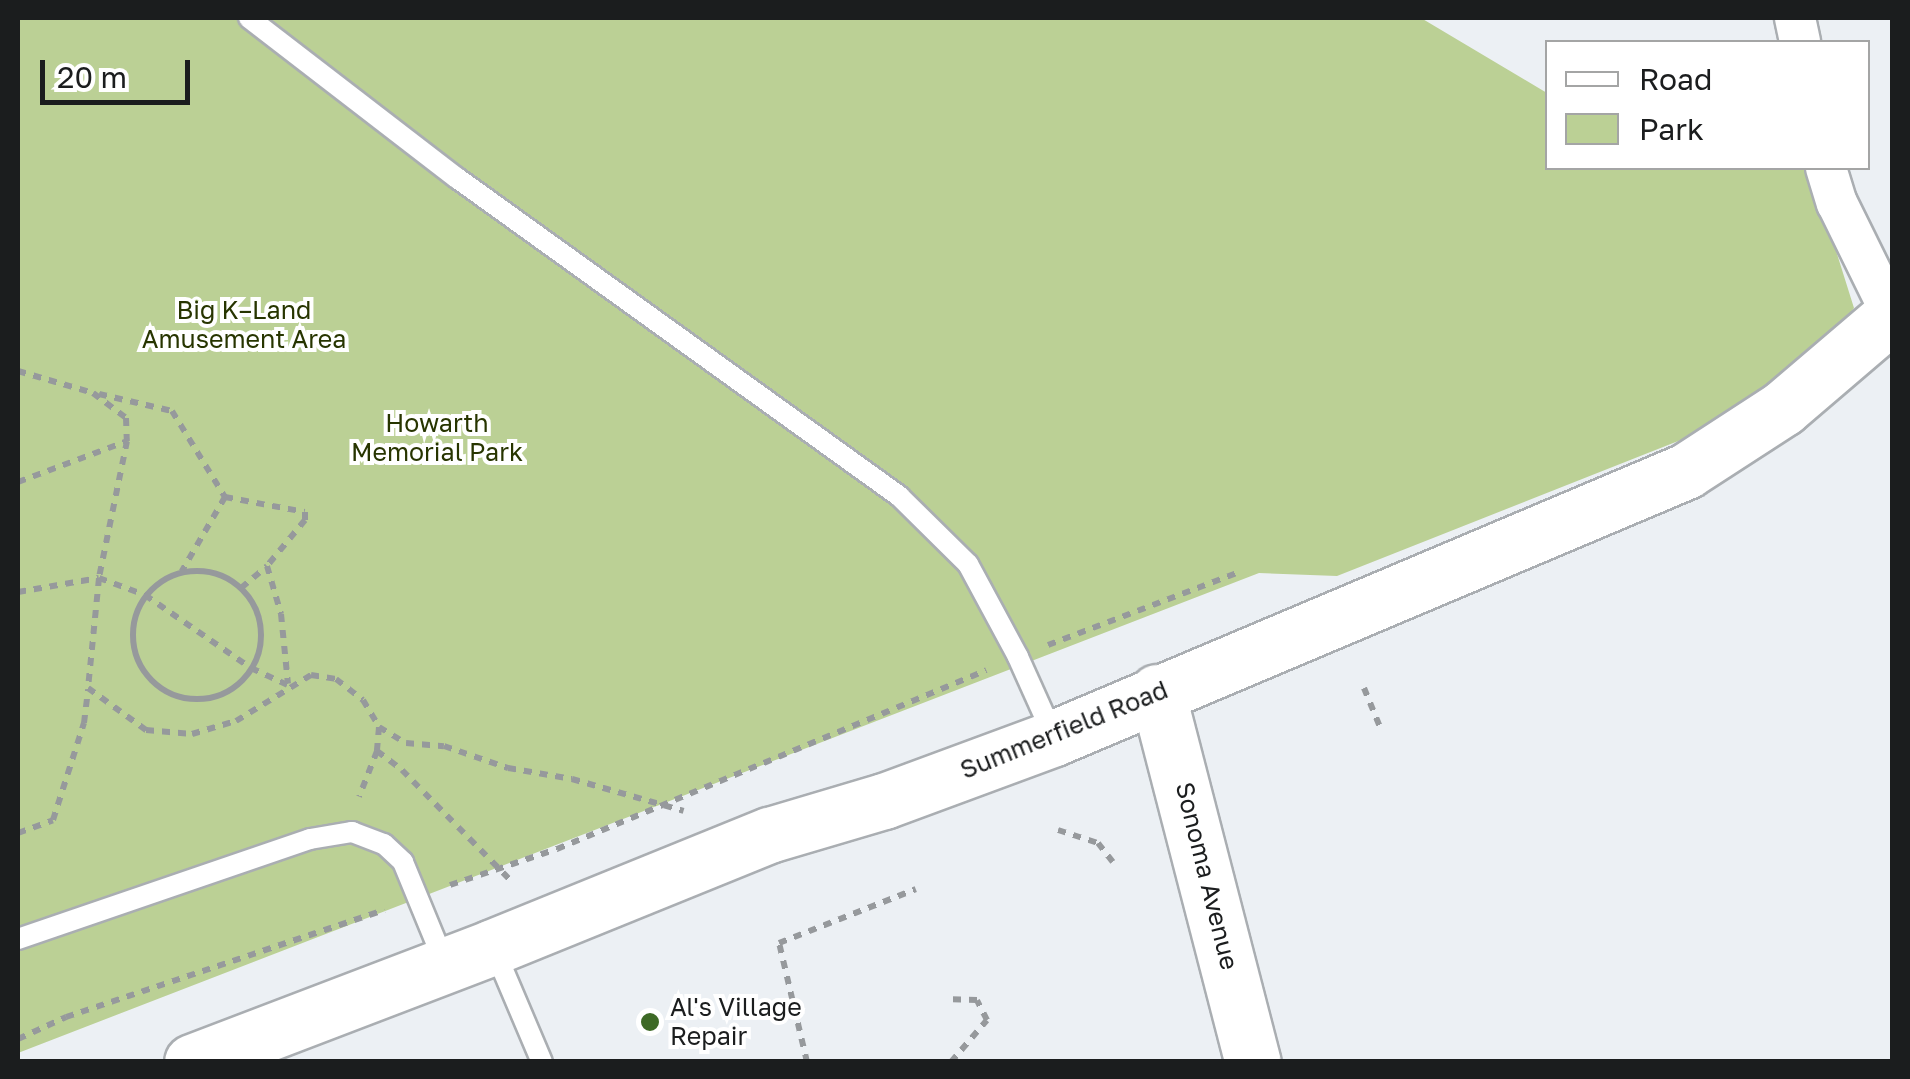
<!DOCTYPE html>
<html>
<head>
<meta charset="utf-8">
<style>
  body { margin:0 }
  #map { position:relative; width:1910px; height:1079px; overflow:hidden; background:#ecf0f4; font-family:"Golos Text",sans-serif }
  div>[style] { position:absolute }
  .green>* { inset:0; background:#bbd095 }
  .path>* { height:6px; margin-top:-3px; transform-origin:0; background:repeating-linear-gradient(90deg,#96999c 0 8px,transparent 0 16px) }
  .path>.ring { margin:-3px; padding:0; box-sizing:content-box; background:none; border:6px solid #96999c; border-radius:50% }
  .roads { filter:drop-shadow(2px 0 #aaaeb2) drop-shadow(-2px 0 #aaaeb2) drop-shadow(0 2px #aaaeb2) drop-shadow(0 -2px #aaaeb2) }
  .lane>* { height:20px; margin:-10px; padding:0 10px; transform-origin:10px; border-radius:10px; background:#fff }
  .street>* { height:40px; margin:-20px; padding:0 20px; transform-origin:20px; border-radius:20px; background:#fff }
  .secondary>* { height:55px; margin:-27.5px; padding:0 27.5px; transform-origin:27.5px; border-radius:27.5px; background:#fff }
  .dots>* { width:28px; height:28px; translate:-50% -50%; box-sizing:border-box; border:5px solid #fff; border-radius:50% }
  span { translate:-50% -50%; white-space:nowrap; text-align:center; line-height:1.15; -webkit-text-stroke:8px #fff; paint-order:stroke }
  .park-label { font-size:25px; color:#273500 }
  .street-label { font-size:25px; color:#1b1d1e }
  .poi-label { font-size:25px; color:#1b1d1e }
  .left { translate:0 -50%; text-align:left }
  .frame { position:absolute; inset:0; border:20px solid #1b1d1e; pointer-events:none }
  .legend { position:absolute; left:1545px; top:40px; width:325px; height:130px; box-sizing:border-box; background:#fff; border:2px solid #a4a5a5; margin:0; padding:12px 18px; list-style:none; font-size:30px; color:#1b1d1e }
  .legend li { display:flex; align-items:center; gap:20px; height:50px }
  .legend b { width:50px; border:2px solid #a4a5a5 }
  .scale { position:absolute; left:40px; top:60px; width:150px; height:45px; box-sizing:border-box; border:5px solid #1b1d1e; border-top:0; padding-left:12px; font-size:30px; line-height:35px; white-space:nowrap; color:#1b1d1e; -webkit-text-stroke:8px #fff; paint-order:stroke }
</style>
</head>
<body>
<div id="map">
  <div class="green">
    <i style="clip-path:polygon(18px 18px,1421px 18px,1547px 93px,1548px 168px,1810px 168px,1854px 308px,1787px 398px,1337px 576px,1259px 573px,18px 1053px)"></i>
  </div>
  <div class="path">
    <i style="left:18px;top:371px;width:78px;rotate:16.3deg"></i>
    <i style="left:93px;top:393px;width:41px;rotate:37.1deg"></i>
    <i style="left:126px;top:418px;width:23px;rotate:88deg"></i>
    <i style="left:127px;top:441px;width:140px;rotate:101.6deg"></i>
    <i style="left:99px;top:578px;width:111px;rotate:95.7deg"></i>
    <i style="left:88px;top:688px;width:72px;rotate:35.9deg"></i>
    <i style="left:146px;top:730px;width:46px;rotate:5deg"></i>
    <i style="left:192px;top:734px;width:46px;rotate:-16.5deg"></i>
    <i style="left:236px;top:721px;width:88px;rotate:-31.5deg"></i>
    <i style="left:311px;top:675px;width:25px;rotate:9deg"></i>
    <i style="left:336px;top:679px;width:34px;rotate:38deg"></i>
    <i style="left:363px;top:700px;width:31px;rotate:59deg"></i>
    <i style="left:379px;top:727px;width:24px;rotate:95deg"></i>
    <i style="left:377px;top:751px;width:49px;rotate:111.4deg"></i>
    <i style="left:99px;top:394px;width:75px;rotate:13.1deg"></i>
    <i style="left:172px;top:411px;width:101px;rotate:58.4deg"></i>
    <i style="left:225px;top:497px;width:86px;rotate:120.2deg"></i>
    <i style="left:18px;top:482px;width:116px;rotate:-20.6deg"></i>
    <i style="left:225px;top:497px;width:81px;rotate:10.6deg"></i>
    <i style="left:305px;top:512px;width:8px;rotate:90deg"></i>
    <i style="left:305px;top:520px;width:60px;rotate:129.6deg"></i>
    <i style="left:267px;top:566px;width:50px;rotate:73.7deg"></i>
    <i style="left:281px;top:614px;width:70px;rotate:84.3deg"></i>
    <i class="ring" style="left:133px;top:571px;width:122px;height:122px"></i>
    <i style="left:241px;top:588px;width:34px;rotate:-40deg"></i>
    <i style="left:18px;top:592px;width:82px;rotate:-9.8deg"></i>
    <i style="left:99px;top:578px;width:49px;rotate:20.3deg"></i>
    <i style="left:145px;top:595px;width:129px;rotate:34.6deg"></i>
    <i style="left:251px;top:668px;width:40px;rotate:25deg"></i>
    <i style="left:1048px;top:645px;width:202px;rotate:-20.9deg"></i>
    <i style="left:1364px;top:688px;width:42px;rotate:67.7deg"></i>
    <i style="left:379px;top:727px;width:31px;rotate:31deg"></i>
    <i style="left:406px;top:743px;width:38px;rotate:5deg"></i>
    <i style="left:444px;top:746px;width:68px;rotate:19deg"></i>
    <i style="left:508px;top:768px;width:65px;rotate:9.8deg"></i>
    <i style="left:572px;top:779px;width:116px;rotate:15.9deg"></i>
    <i style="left:377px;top:751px;width:31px;rotate:37deg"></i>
    <i style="left:402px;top:770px;width:157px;rotate:45.5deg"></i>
    <i style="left:1058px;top:830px;width:42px;rotate:18deg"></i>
    <i style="left:1098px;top:843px;width:24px;rotate:52deg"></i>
    <i style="left:18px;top:833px;width:37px;rotate:-20deg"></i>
    <i style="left:53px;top:820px;width:102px;rotate:-72.3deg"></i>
    <i style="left:84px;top:723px;width:34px;rotate:-83deg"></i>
    <i style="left:450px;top:885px;width:113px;rotate:-18.6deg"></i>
    <i style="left:557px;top:849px;width:465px;rotate:-22.6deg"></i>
    <i style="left:18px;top:1039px;width:53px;rotate:-24.6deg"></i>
    <i style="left:66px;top:1017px;width:336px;rotate:-18.6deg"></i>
    <i style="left:807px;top:1062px;width:122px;rotate:-103.2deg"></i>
    <i style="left:779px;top:943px;width:147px;rotate:-21.5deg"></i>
    <i style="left:951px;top:1062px;width:55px;rotate:-49.4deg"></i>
    <i style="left:987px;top:1020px;width:22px;rotate:-117deg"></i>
    <i style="left:977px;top:1000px;width:25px;rotate:-178deg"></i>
  </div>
  <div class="roads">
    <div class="lane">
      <i style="left:249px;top:18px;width:262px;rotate:37.6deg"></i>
      <i style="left:457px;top:178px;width:545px;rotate:35.73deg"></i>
      <i style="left:899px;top:496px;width:97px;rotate:44.6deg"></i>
      <i style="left:968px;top:564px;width:106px;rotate:61.7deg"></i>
      <i style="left:1018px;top:657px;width:88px;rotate:65.8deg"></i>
      <i style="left:18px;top:939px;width:309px;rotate:-18.9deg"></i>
      <i style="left:310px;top:839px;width:43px;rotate:-9.5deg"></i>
      <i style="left:352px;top:832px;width:34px;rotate:21deg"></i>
      <i style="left:384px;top:844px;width:26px;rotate:43deg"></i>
      <i style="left:403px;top:862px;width:110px;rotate:67.6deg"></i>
      <i style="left:494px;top:949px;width:123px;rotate:67deg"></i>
    </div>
    <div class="street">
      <i style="left:1795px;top:18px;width:25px;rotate:78deg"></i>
      <i style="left:1826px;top:168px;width:37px;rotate:73deg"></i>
      <i style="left:1837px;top:203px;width:125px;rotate:63.8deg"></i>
    </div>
    <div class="secondary">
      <i style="left:1157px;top:692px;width:382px;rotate:75.5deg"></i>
      <i style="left:192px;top:1062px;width:322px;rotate:-20.9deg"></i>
      <i style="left:493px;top:947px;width:298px;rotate:-22.1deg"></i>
      <i style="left:769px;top:835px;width:120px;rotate:-16.5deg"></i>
      <i style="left:884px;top:801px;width:181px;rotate:-20.3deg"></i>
      <i style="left:1054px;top:738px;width:686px;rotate:-22.9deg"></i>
      <i style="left:1686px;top:471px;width:116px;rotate:-33deg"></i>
      <i style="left:1783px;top:408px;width:143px;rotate:-40.5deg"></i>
    </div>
  </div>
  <div class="dots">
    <i style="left:650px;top:1022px;background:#3d6926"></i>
  </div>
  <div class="park-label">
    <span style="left:244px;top:325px">Big K–Land<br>Amusement Area</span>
    <span style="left:437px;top:438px">Howarth<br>Memorial Park</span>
  </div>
  <div class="street-label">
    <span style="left:1064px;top:730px;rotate:-22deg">Summerfield Road</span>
    <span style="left:1207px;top:876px;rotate:76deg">Sonoma Avenue</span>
  </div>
  <div class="poi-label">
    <span class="left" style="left:670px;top:1022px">Al's Village<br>Repair</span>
  </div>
  <div class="frame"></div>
  <ul class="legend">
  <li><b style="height:12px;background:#fff"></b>Road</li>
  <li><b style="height:28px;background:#bbd095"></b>Park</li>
  </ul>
  <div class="scale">20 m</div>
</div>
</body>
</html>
